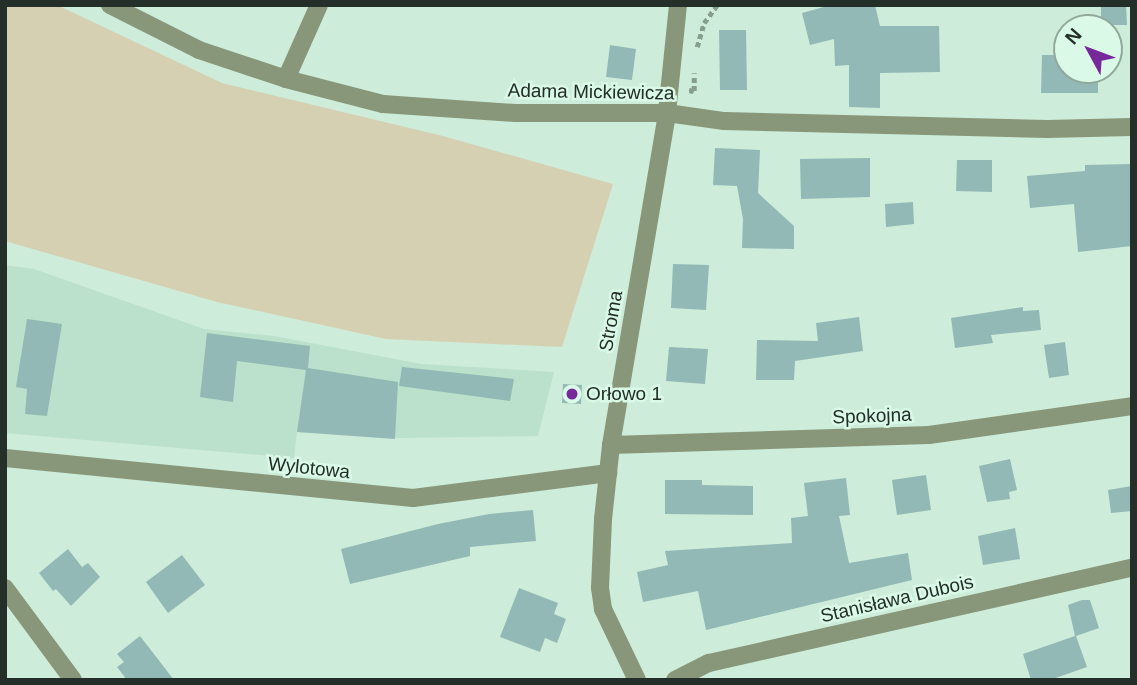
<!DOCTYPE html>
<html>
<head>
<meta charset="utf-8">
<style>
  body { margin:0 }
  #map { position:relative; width:1137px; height:685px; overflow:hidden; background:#cdecda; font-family:Arial,sans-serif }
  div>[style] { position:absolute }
  .built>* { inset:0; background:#bbe0cb }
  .green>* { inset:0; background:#d6d0b3 }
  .building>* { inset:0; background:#93b9b6 }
  .path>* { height:4.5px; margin-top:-2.25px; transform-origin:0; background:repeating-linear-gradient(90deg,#869d90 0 5px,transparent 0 8.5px) }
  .minor>* { height:18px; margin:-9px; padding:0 9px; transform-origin:9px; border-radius:9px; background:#889779 }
  .dots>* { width:19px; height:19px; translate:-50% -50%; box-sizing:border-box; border:4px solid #daf9e7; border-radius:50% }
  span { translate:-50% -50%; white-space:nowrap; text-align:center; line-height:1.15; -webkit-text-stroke:5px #daf9e7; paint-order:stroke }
  .street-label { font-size:19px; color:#232f28 }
  .poi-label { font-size:19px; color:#232f28 }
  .left { translate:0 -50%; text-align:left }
  .frame { position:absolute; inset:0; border:7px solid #232f28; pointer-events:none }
  .north { position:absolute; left:1053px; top:14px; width:70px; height:70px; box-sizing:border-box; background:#daf9e7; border:2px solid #91a89b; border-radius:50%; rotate:311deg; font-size:19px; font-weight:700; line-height:28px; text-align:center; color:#232f28 }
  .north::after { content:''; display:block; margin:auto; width:24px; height:32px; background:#77299b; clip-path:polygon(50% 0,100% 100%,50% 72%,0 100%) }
</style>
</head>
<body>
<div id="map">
  <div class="built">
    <i style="clip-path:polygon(5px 265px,34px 269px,204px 329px,274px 336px,421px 364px,554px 372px,538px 436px,396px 438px,297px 432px,294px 458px,5px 433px)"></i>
  </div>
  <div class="green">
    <i style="clip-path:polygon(5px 5px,57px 5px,222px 83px,443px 136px,613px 184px,562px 347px,386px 339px,217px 302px,5px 241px)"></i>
  </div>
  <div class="building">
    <i style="clip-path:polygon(831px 5px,875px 5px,880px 26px,939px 26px,940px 72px,880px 73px,880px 108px,849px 107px,849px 65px,835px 66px,834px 39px,810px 45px,802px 13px)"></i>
    <i style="clip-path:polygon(1101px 5px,1126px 5px,1127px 25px,1101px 25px)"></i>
    <i style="clip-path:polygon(719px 30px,746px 30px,747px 90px,720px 90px)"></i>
    <i style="clip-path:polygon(610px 45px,636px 49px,632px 80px,606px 77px)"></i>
    <i style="clip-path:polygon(1042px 55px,1067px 55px,1067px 70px,1098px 70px,1098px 93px,1041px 93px)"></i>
    <i style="clip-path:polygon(715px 148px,760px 150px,758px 193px,794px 226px,794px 249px,742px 248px,743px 219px,737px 186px,713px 185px)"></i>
    <i style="clip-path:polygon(870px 158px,870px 197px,801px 199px,800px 159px)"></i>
    <i style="clip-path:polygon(957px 160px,992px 160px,992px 192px,956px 191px)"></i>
    <i style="clip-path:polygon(1132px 164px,1132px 246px,1078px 252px,1074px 204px,1030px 208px,1027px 176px,1085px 171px,1085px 165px)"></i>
    <i style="clip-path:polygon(913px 202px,914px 224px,886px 227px,885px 204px)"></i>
    <i style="clip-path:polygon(673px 264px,709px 265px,706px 310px,671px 308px)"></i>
    <i style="clip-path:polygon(1023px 307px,1023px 311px,1039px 310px,1041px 330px,991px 335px,993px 343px,955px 348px,951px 318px)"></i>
    <i style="clip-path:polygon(859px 317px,863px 351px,795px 361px,794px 380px,756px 380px,757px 340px,818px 341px,816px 323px)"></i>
    <i style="clip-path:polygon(27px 319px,62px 324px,47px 416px,25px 414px,27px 389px,16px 387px)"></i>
    <i style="clip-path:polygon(207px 333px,310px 346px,308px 368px,398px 382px,395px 439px,297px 432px,306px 370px,237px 361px,233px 402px,200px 397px)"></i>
    <i style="clip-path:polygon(1065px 342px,1069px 375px,1049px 378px,1044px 345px)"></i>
    <i style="clip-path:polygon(669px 347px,708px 349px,705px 384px,666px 381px)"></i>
    <i style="clip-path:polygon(402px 367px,514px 379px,510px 401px,399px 386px)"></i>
    <i style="clip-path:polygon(563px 384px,582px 385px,581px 404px,562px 403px)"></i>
    <i style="clip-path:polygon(1010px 459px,1017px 490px,1009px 492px,1010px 499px,987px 502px,979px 466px)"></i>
    <i style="clip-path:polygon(926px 475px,931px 510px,897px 515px,892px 480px)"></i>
    <i style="clip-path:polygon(846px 478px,850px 515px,839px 516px,849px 563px,908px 553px,912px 580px,706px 630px,698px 591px,643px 602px,637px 572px,668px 565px,665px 551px,792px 543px,791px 518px,808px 516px,804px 483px)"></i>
    <i style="clip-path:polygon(665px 480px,702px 480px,702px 485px,753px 486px,753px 515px,665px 514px)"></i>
    <i style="clip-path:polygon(1132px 486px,1132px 511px,1111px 513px,1108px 490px)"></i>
    <i style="clip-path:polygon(533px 510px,536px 541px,470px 547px,470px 556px,350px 584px,341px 549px,438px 524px,489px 514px)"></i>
    <i style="clip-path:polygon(1015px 528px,1020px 559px,983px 565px,978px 536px)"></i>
    <i style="clip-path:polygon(68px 549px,82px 567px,88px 563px,100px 577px,71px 606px,56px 589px,53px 591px,39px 573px)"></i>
    <i style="clip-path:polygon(182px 555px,205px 585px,168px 613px,146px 582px)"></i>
    <i style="clip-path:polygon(519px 588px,558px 603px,554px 614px,566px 619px,557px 643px,545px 638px,540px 652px,500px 637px)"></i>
    <i style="clip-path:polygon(1082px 600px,1090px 600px,1099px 628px,1076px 636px,1087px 667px,1050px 680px,1031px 680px,1023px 654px,1075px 636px,1068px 605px)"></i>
    <i style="clip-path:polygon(140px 636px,174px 680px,127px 680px,117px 667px,124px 662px,117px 654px)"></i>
  </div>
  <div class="path">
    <i style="left:697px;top:47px;width:25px;rotate:-74deg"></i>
    <i style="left:704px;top:23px;width:22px;rotate:-54deg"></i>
    <i style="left:689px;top:90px;width:5px;rotate:11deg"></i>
    <i style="left:694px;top:91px;width:18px;rotate:-90deg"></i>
  </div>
  <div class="minor">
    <i style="left:110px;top:5px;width:100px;rotate:26.8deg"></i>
    <i style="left:199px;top:50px;width:92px;rotate:18.4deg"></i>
    <i style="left:286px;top:79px;width:100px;rotate:14.5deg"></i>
    <i style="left:383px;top:104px;width:133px;rotate:3.9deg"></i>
    <i style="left:516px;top:113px;width:151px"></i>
    <i style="left:667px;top:113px;width:58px;rotate:8deg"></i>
    <i style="left:724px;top:121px;width:323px;rotate:1.4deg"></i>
    <i style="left:1047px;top:129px;width:85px;rotate:-1.3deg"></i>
    <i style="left:286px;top:79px;width:81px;rotate:-66deg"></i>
    <i style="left:611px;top:445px;width:318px;rotate:-1.8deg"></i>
    <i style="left:929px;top:435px;width:205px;rotate:-8.1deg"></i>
    <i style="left:5px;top:458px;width:410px;rotate:5.6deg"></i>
    <i style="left:413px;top:498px;width:197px;rotate:-7.3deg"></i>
    <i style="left:5px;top:588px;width:114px;rotate:53.5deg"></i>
    <i style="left:637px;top:680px;width:79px;rotate:-115.6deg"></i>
    <i style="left:603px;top:609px;width:21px;rotate:-98deg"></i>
    <i style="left:600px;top:588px;width:69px;rotate:-87.5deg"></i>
    <i style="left:603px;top:519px;width:74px;rotate:-83.8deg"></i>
    <i style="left:611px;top:445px;width:337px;rotate:-80.4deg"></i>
    <i style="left:667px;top:113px;width:109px;rotate:-84.2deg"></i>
    <i style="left:675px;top:680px;width:38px;rotate:-27deg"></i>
    <i style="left:709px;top:663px;width:434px;rotate:-12.7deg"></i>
  </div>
  <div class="dots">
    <i style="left:572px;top:394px;background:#77299b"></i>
  </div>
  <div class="street-label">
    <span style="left:591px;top:92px;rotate:1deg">Adama Mickiewicza</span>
    <span style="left:611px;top:321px;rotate:-80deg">Stroma</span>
    <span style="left:872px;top:416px;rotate:-2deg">Spokojna</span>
    <span style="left:309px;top:468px;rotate:6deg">Wylotowa</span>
    <span style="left:897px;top:599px;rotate:-13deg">Stanisława Dubois</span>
  </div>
  <div class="poi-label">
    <span class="left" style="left:586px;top:394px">Orłowo 1</span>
  </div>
  <div class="frame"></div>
  <div class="north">N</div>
</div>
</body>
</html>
